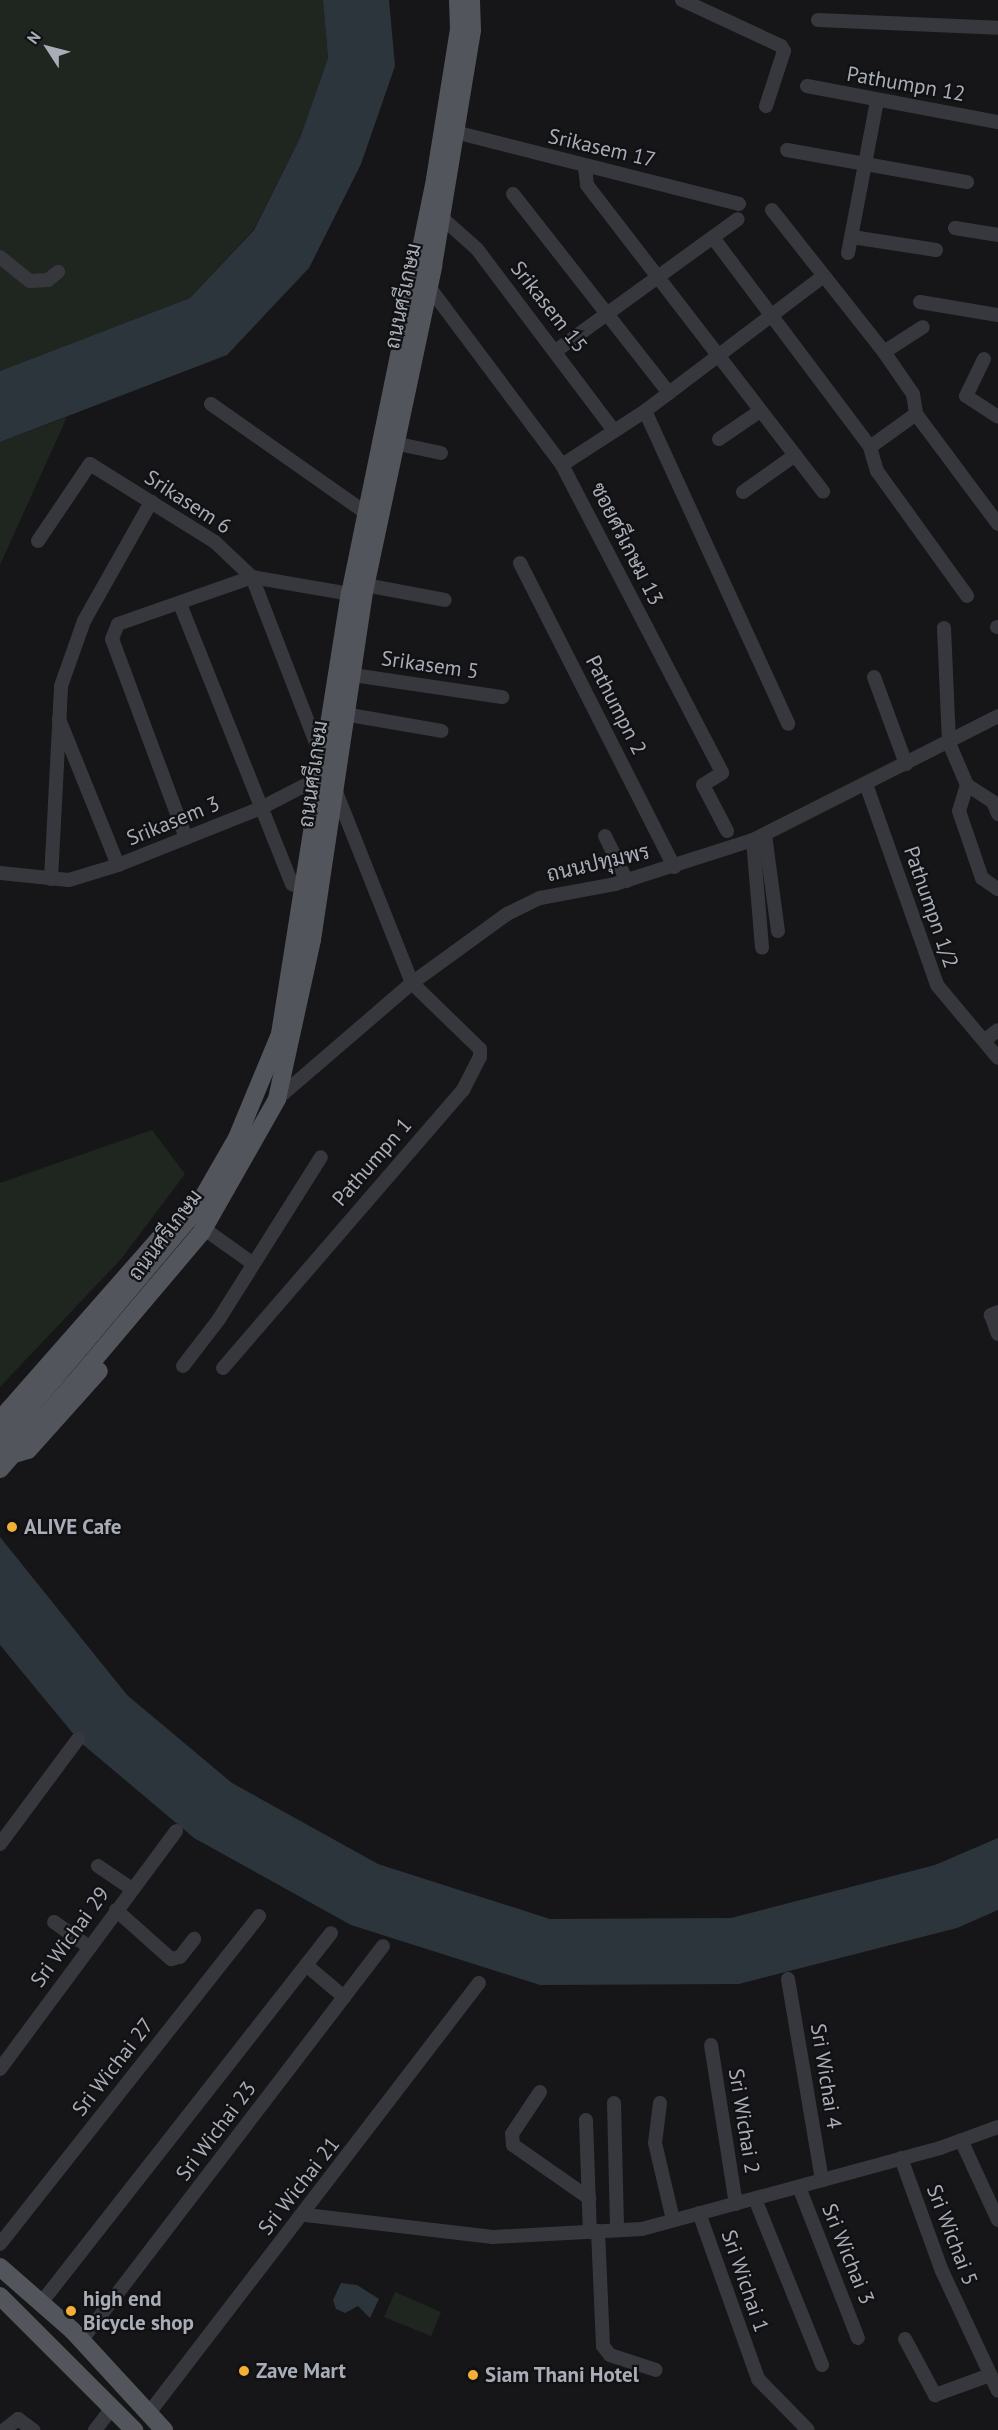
<!DOCTYPE html>
<html>
<head>
<meta charset="utf-8">
<style>
  body { margin:0 }
  #map { position:relative; width:998px; height:2430px; overflow:hidden; background:#161618; font-family:"PT Sans",Sarabun,sans-serif }
  div>[style] { position:absolute }
  .green>* { inset:0; background:#1e261f }
  .water>* { inset:0; background:#2c353c }
  .minor>* { height:14px; margin:-7px; padding:0 7px; transform-origin:7px; border-radius:7px; background:#37383d }
  .major>* { height:18px; margin:-9px; padding:0 9px; transform-origin:9px; border-radius:9px; background:#53555c }
  .major-bridge>* { height:18px; margin:-9px; padding:0 9px; transform-origin:9px; border-radius:9px; background:#53555c }
  .dots>* { width:16px; height:16px; translate:-50% -50%; box-sizing:border-box; border:3px solid #111113; border-radius:50% }
  span { translate:-50% -50%; white-space:nowrap; text-align:center; line-height:1.15; -webkit-text-stroke:4.5px #111113; paint-order:stroke }
  .street-label { font-size:21px; color:#a8adb8 }
  .poi-label { font-size:21px; color:#a8adb8; font-weight:700 }
  .left { translate:0 -50%; text-align:left }
  .north { position:absolute; left:18px; top:18px; width:60px; height:60px; -webkit-text-stroke:4px #111113; paint-order:stroke; rotate:306deg; font-size:16px; font-weight:700; line-height:24px; text-align:center; color:#a8adb8 }
  .north::after { content:''; display:block; margin:auto; width:21px; height:27px; background:#a8adb8; clip-path:polygon(50% 0,100% 100%,50% 72%,0 100%) }
</style>
</head>
<body>
<div id="map">
  <div class="green">
    <i style="clip-path:polygon(0 0,323px 0,328px 58px,300px 138px,254px 229px,190px 298px,0 371px)"></i>
    <i style="clip-path:polygon(67px 417px,0 565px,0 442px)"></i>
    <i style="clip-path:polygon(152px 1130px,185px 1174px,121px 1259px,0 1387px,0 1183px)"></i>
    <i style="clip-path:polygon(395px 2292px,441px 2312px,431px 2336px,384px 2317px)"></i>
  </div>
  <div class="water">
    <i style="clip-path:polygon(323px 0,389px 0,395px 66px,361px 164px,309px 268px,227px 355px,0 442px,0 371px,190px 298px,254px 230px,300px 138px,328px 58px)"></i>
    <i style="clip-path:polygon(0 1537px,127px 1695px,232px 1783px,378px 1864px,550px 1919px,731px 1918px,935px 1865px,998px 1838px,998px 1910px,957px 1928px,739px 1984px,540px 1985px,351px 1925px,194px 1838px,80px 1742px,0 1645px)"></i>
    <i style="clip-path:polygon(341px 2283px,357px 2285px,379px 2299px,370px 2318px,358px 2306px,345px 2313px,336px 2309px,333px 2300px)"></i>
  </div>
  <div class="minor">
    <i style="left:682px;top:0;width:109px;rotate:24.9deg"></i>
    <i style="left:781px;top:46px;width:6px;rotate:59deg"></i>
    <i style="left:784px;top:51px;width:58px;rotate:108.1deg"></i>
    <i style="left:818px;top:20px;width:180px;rotate:2.5deg"></i>
    <i style="left:807px;top:86px;width:194px;rotate:10.7deg"></i>
    <i style="left:455px;top:132px;width:293px;rotate:14.2deg"></i>
    <i style="left:787px;top:150px;width:183px;rotate:10.1deg"></i>
    <i style="left:585px;top:168px;width:17px;rotate:83deg"></i>
    <i style="left:587px;top:185px;width:387px;rotate:52.4deg"></i>
    <i style="left:513px;top:194px;width:253px;rotate:51.9deg"></i>
    <i style="left:772px;top:210px;width:181px;rotate:51.7deg"></i>
    <i style="left:884px;top:352px;width:51px;rotate:55.4deg"></i>
    <i style="left:913px;top:394px;width:20px;rotate:81deg"></i>
    <i style="left:916px;top:414px;width:137px;rotate:53.3deg"></i>
    <i style="left:441px;top:217px;width:48px;rotate:41.6deg"></i>
    <i style="left:477px;top:249px;width:228px;rotate:53deg"></i>
    <i style="left:955px;top:228px;width:44px;rotate:9.2deg"></i>
    <i style="left:852px;top:237px;width:85px;rotate:8.8deg"></i>
    <i style="left:714px;top:239px;width:260px;rotate:53.1deg"></i>
    <i style="left:870px;top:447px;width:25px;rotate:74deg"></i>
    <i style="left:877px;top:471px;width:154px;rotate:54.2deg"></i>
    <i style="left:848px;top:253px;width:155px;rotate:-79.2deg"></i>
    <i style="left:0;top:257px;width:38px;rotate:39deg"></i>
    <i style="left:30px;top:281px;width:18px;rotate:-3deg"></i>
    <i style="left:48px;top:280px;width:13px;rotate:-39deg"></i>
    <i style="left:429px;top:287px;width:222px;rotate:53.2deg"></i>
    <i style="left:562px;top:465px;width:347px;rotate:62.5deg"></i>
    <i style="left:722px;top:773px;width:22px;rotate:148deg"></i>
    <i style="left:703px;top:785px;width:52px;rotate:62.4deg"></i>
    <i style="left:920px;top:302px;width:79px;rotate:9.5deg"></i>
    <i style="left:557px;top:350px;width:223px;rotate:-35.9deg"></i>
    <i style="left:884px;top:352px;width:46px;rotate:-32.7deg"></i>
    <i style="left:984px;top:359px;width:41px;rotate:115.9deg"></i>
    <i style="left:966px;top:396px;width:38px;rotate:33deg"></i>
    <i style="left:211px;top:404px;width:189px;rotate:35.1deg"></i>
    <i style="left:645px;top:411px;width:344px;rotate:65.4deg"></i>
    <i style="left:719px;top:439px;width:50px;rotate:-34.3deg"></i>
    <i style="left:394px;top:443px;width:48px;rotate:12deg"></i>
    <i style="left:870px;top:447px;width:57px;rotate:-35.7deg"></i>
    <i style="left:562px;top:465px;width:99px;rotate:-33deg"></i>
    <i style="left:645px;top:411px;width:222px;rotate:-37.1deg"></i>
    <i style="left:743px;top:492px;width:64px;rotate:-35.4deg"></i>
    <i style="left:38px;top:541px;width:93px;rotate:-56deg"></i>
    <i style="left:90px;top:464px;width:147px;rotate:32deg"></i>
    <i style="left:215px;top:542px;width:51px;rotate:43.4deg"></i>
    <i style="left:252px;top:577px;width:99px;rotate:9.8deg"></i>
    <i style="left:520px;top:563px;width:341px;rotate:63.1deg"></i>
    <i style="left:365px;top:585px;width:81px;rotate:10.6deg"></i>
    <i style="left:180px;top:604px;width:302px;rotate:68.2deg"></i>
    <i style="left:997px;top:627px;width:1px"></i>
    <i style="left:944px;top:628px;width:115px;rotate:87.5deg"></i>
    <i style="left:949px;top:743px;width:46px;rotate:66.8deg"></i>
    <i style="left:967px;top:785px;width:31px;rotate:33deg"></i>
    <i style="left:993px;top:802px;width:13px;rotate:67deg"></i>
    <i style="left:353px;top:675px;width:151px;rotate:8.4deg"></i>
    <i style="left:874px;top:677px;width:93px;rotate:69.8deg"></i>
    <i style="left:344px;top:714px;width:99px;rotate:9.8deg"></i>
    <i style="left:59px;top:719px;width:157px;rotate:68deg"></i>
    <i style="left:118px;top:865px;width:152px;rotate:-21.7deg"></i>
    <i style="left:259px;top:809px;width:70px;rotate:-27.3deg"></i>
    <i style="left:967px;top:785px;width:27px;rotate:107deg"></i>
    <i style="left:959px;top:811px;width:71px;rotate:71.1deg"></i>
    <i style="left:982px;top:878px;width:19px;rotate:35deg"></i>
    <i style="left:867px;top:787px;width:210px;rotate:70.5deg"></i>
    <i style="left:937px;top:985px;width:95px;rotate:50.1deg"></i>
    <i style="left:765px;top:835px;width:97px;rotate:82.3deg"></i>
    <i style="left:605px;top:836px;width:50px;rotate:63.9deg"></i>
    <i style="left:186px;top:838px;width:212px;rotate:-110.4deg"></i>
    <i style="left:112px;top:639px;width:16px;rotate:-68deg"></i>
    <i style="left:118px;top:624px;width:142px;rotate:-19.3deg"></i>
    <i style="left:252px;top:577px;width:197px;rotate:68.9deg"></i>
    <i style="left:753px;top:840px;width:108px;rotate:85.2deg"></i>
    <i style="left:0;top:873px;width:69px;rotate:5.8deg"></i>
    <i style="left:69px;top:880px;width:51px;rotate:-17deg"></i>
    <i style="left:51px;top:879px;width:193px;rotate:-87deg"></i>
    <i style="left:61px;top:686px;width:69px;rotate:-70.5deg"></i>
    <i style="left:84px;top:621px;width:137px;rotate:-60.6deg"></i>
    <i style="left:985px;top:1040px;width:16px;rotate:-38deg"></i>
    <i style="left:277px;top:1099px;width:178px;rotate:-40.7deg"></i>
    <i style="left:412px;top:983px;width:117px;rotate:-36deg"></i>
    <i style="left:507px;top:914px;width:37px;rotate:-26deg"></i>
    <i style="left:540px;top:898px;width:76px;rotate:-10.6deg"></i>
    <i style="left:615px;top:884px;width:145px;rotate:-17.7deg"></i>
    <i style="left:753px;top:840px;width:275px;rotate:-26.8deg"></i>
    <i style="left:203px;top:1228px;width:60px;rotate:35.5deg"></i>
    <i style="left:998px;top:1312px;width:8px;rotate:157deg"></i>
    <i style="left:991px;top:1315px;width:20px;rotate:70deg"></i>
    <i style="left:183px;top:1366px;width:59px;rotate:-52.5deg"></i>
    <i style="left:219px;top:1319px;width:191px;rotate:-57.8deg"></i>
    <i style="left:223px;top:1368px;width:367px;rotate:-49.2deg"></i>
    <i style="left:463px;top:1090px;width:37px;rotate:-63deg"></i>
    <i style="left:480px;top:1057px;width:8px;rotate:-90deg"></i>
    <i style="left:480px;top:1049px;width:95px;rotate:-135.9deg"></i>
    <i style="left:412px;top:983px;width:211px;rotate:-111.7deg"></i>
    <i style="left:0;top:1844px;width:131px;rotate:-53.4deg"></i>
    <i style="left:98px;top:1866px;width:41px;rotate:34.1deg"></i>
    <i style="left:116px;top:1910px;width:74px;rotate:41.7deg"></i>
    <i style="left:171px;top:1959px;width:9px;rotate:-13deg"></i>
    <i style="left:180px;top:1957px;width:23px;rotate:-52deg"></i>
    <i style="left:54px;top:1922px;width:43px;rotate:35.5deg"></i>
    <i style="left:306px;top:1965px;width:50px;rotate:40.1deg"></i>
    <i style="left:788px;top:1979px;width:204px;rotate:80.4deg"></i>
    <i style="left:711px;top:2045px;width:161px;rotate:81.1deg"></i>
    <i style="left:0;top:2069px;width:296px;rotate:-53.5deg"></i>
    <i style="left:540px;top:2092px;width:50px;rotate:123.7deg"></i>
    <i style="left:512px;top:2134px;width:11px;rotate:85deg"></i>
    <i style="left:513px;top:2145px;width:93px;rotate:34.9deg"></i>
    <i style="left:614px;top:2103px;width:127px;rotate:88.6deg"></i>
    <i style="left:660px;top:2103px;width:40px;rotate:97.1deg"></i>
    <i style="left:655px;top:2143px;width:79px;rotate:76.8deg"></i>
    <i style="left:586px;top:2120px;width:112px;rotate:88deg"></i>
    <i style="left:961px;top:2140px;width:88px;rotate:65.2deg"></i>
    <i style="left:901px;top:2158px;width:120px;rotate:70.1deg"></i>
    <i style="left:942px;top:2271px;width:132px;rotate:65deg"></i>
    <i style="left:799px;top:2187px;width:162px;rotate:68.7deg"></i>
    <i style="left:755px;top:2199px;width:179px;rotate:68deg"></i>
    <i style="left:699px;top:2213px;width:176px;rotate:70.4deg"></i>
    <i style="left:758px;top:2379px;width:71px;rotate:45.6deg"></i>
    <i style="left:306px;top:2215px;width:188px;rotate:6.7deg"></i>
    <i style="left:493px;top:2237px;width:149px;rotate:-3.1deg"></i>
    <i style="left:642px;top:2229px;width:309px;rotate:-15.2deg"></i>
    <i style="left:940px;top:2148px;width:62px;rotate:-19.9deg"></i>
    <i style="left:598px;top:2231px;width:115px;rotate:87.5deg"></i>
    <i style="left:603px;top:2346px;width:11px;rotate:52deg"></i>
    <i style="left:610px;top:2355px;width:48px;rotate:18.1deg"></i>
    <i style="left:0;top:2244px;width:418px;rotate:-51.7deg"></i>
    <i style="left:41px;top:2303px;width:470px;rotate:-51.9deg"></i>
    <i style="left:905px;top:2339px;width:64px;rotate:61.8deg"></i>
    <i style="left:935px;top:2395px;width:59px;rotate:-20deg"></i>
    <i style="left:81px;top:2341px;width:497px;rotate:-52.6deg"></i>
    <i style="left:149px;top:2413px;width:542px;rotate:-52.5deg"></i>
    <i style="left:4px;top:2430px;width:18px;rotate:-38deg"></i>
    <i style="left:18px;top:2419px;width:19px;rotate:36deg"></i>
    <i style="left:95px;top:2430px;width:29px;rotate:-52deg"></i>
  </div>
  <div class="major">
    <i style="left:81px;top:1375px;width:186px;rotate:-49.8deg"></i>
    <i style="left:201px;top:1233px;width:154px;rotate:-60.4deg"></i>
    <i style="left:277px;top:1099px;width:163px;rotate:-77.6deg"></i>
    <i style="left:312px;top:940px;width:352px;rotate:-81.5deg"></i>
    <i style="left:364px;top:592px;width:333px;rotate:-78deg"></i>
    <i style="left:433px;top:266px;width:239px;rotate:-80.6deg"></i>
    <i style="left:472px;top:30px;width:30px;rotate:-92deg"></i>
    <i style="left:0;top:1420px;width:250px;rotate:-48.7deg"></i>
    <i style="left:0;top:1443px;width:301px;rotate:-49.9deg"></i>
    <i style="left:194px;top:1213px;width:86px;rotate:-60.2deg"></i>
    <i style="left:237px;top:1138px;width:113px;rotate:-67.5deg"></i>
    <i style="left:280px;top:1034px;width:446px;rotate:-81deg"></i>
    <i style="left:350px;top:594px;width:424px;rotate:-78.4deg"></i>
    <i style="left:435px;top:179px;width:152px;rotate:-80.9deg"></i>
    <i style="left:459px;top:29px;width:29px;rotate:-92deg"></i>
    <i style="left:8px;top:1456px;width:21px;rotate:-17deg"></i>
    <i style="left:28px;top:1450px;width:106px;rotate:-48.1deg"></i>
    <i style="left:0;top:2267px;width:96px;rotate:41.2deg"></i>
    <i style="left:72px;top:2330px;width:136px;rotate:47.4deg"></i>
    <i style="left:0;top:2296px;width:190px;rotate:45deg"></i>
  </div>
  <div class="major-bridge">
    <i style="left:0;top:1469px;width:124px;rotate:-49.2deg"></i>
  </div>
  <div class="dots">
    <i style="left:12px;top:1527px;background:#f2b134"></i>
    <i style="left:71px;top:2311px;background:#f2b134"></i>
    <i style="left:244px;top:2371px;background:#f2b134"></i>
    <i style="left:473px;top:2375px;background:#f2b134"></i>
  </div>
  <div class="street-label">
    <span style="left:906px;top:84px;rotate:10deg">Pathumpn 12</span>
    <span style="left:602px;top:148px;rotate:13deg">Srikasem 17</span>
    <span style="left:403px;top:296px;rotate:-78deg">ถนนศรีเกษม</span>
    <span style="left:549px;top:307px;rotate:52deg">Srikasem 15</span>
    <span style="left:188px;top:502px;rotate:33deg">Srikasem 6</span>
    <span style="left:627px;top:544px;rotate:63deg">ซอยศรีเกษม 13</span>
    <span style="left:430px;top:665px;rotate:8deg">Srikasem 5</span>
    <span style="left:616px;top:705px;rotate:63deg">Pathumpn 2</span>
    <span style="left:313px;top:774px;rotate:-82deg">ถนนศรีเกษม</span>
    <span style="left:173px;top:821px;rotate:-22deg">Srikasem 3</span>
    <span style="left:598px;top:863px;rotate:-13deg">ถนนปทุมพร</span>
    <span style="left:931px;top:907px;rotate:71deg">Pathumpn 1/2</span>
    <span style="left:372px;top:1162px;rotate:-49deg">Pathumpn 1</span>
    <span style="left:165px;top:1235px;rotate:-53deg">ถนนศรีเกษม</span>
    <span style="left:70px;top:1937px;rotate:-54deg">Sri Wichai 29</span>
    <span style="left:113px;top:2067px;rotate:-52deg">Sri Wichai 27</span>
    <span style="left:826px;top:2076px;rotate:81deg">Sri Wichai 4</span>
    <span style="left:744px;top:2121px;rotate:81deg">Sri Wichai 2</span>
    <span style="left:216px;top:2131px;rotate:-53deg">Sri Wichai 23</span>
    <span style="left:299px;top:2186px;rotate:-52deg">Sri Wichai 21</span>
    <span style="left:952px;top:2235px;rotate:69deg">Sri Wichai 5</span>
    <span style="left:848px;top:2254px;rotate:68deg">Sri Wichai 3</span>
    <span style="left:745px;top:2281px;rotate:71deg">Sri Wichai 1</span>
  </div>
  <div class="poi-label">
    <span class="left" style="left:24px;top:1527px">ALIVE Cafe</span>
    <span class="left" style="left:83px;top:2311px">high end<br>Bicycle shop</span>
    <span class="left" style="left:256px;top:2371px">Zave Mart</span>
    <span class="left" style="left:485px;top:2375px">Siam Thani Hotel</span>
  </div>
  <div class="north">N</div>
</div>
</body>
</html>
